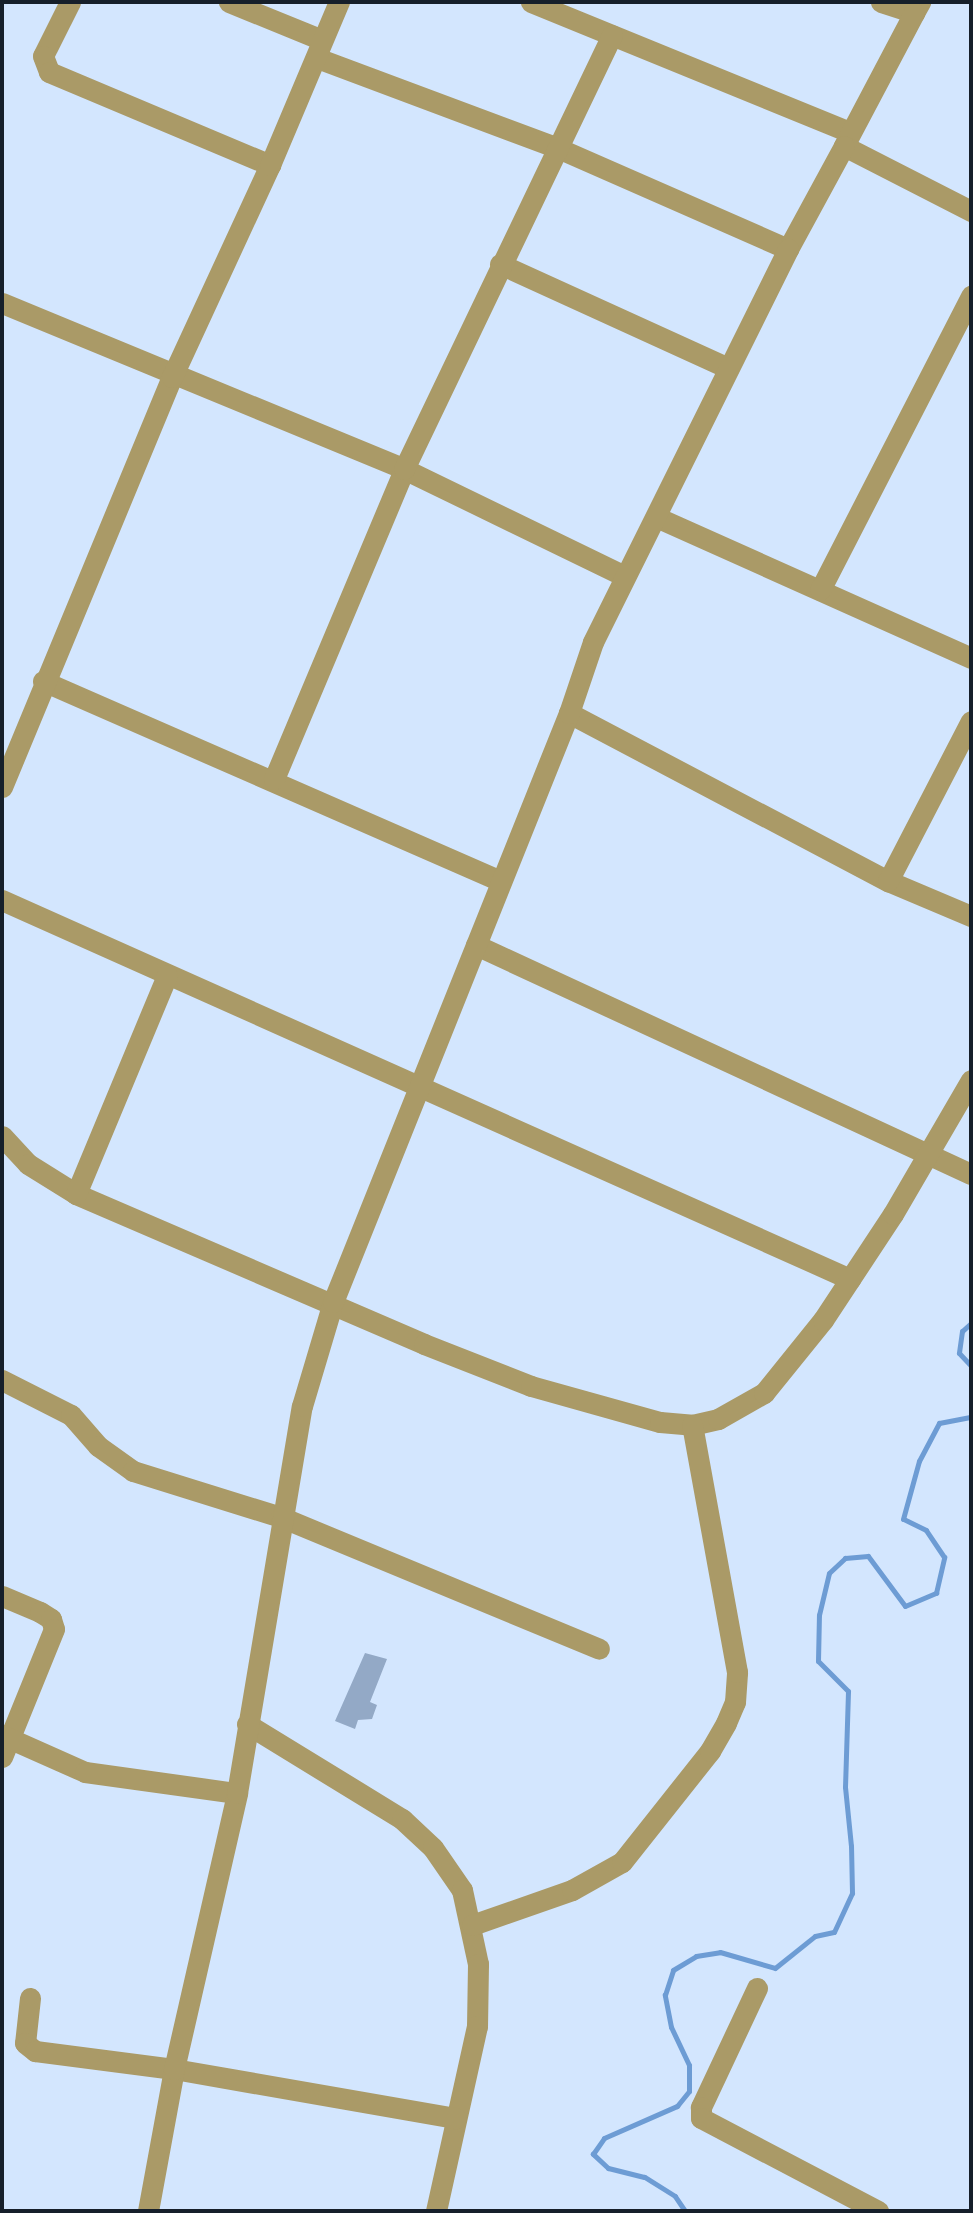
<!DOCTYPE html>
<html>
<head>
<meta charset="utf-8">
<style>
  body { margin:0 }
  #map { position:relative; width:973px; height:2213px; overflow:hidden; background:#d3e6fe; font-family:"DM Sans",sans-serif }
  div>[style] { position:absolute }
  .stream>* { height:5px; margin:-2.5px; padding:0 2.5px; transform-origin:2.5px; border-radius:2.5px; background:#6d9cd4 }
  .building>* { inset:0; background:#93a9c6 }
  .minor>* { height:21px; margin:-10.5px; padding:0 10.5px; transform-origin:10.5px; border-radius:10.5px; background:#aa9a67 }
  span { translate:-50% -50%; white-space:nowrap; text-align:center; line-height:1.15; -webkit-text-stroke:6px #e8f2fe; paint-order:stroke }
  .frame { position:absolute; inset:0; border:4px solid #161f2a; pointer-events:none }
</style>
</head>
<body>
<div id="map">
  <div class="stream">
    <i style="left:971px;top:1323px;width:12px;rotate:138deg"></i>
    <i style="left:962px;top:1331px;width:22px;rotate:98deg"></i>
    <i style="left:959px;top:1353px;width:18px;rotate:47deg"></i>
    <i style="left:685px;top:2211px;width:18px;rotate:-124deg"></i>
    <i style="left:675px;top:2196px;width:36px;rotate:-148deg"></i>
    <i style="left:644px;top:2177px;width:37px;rotate:-166deg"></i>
    <i style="left:608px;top:2168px;width:21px;rotate:-137deg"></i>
    <i style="left:593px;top:2154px;width:19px;rotate:-55deg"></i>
    <i style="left:604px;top:2138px;width:80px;rotate:-23.7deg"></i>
    <i style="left:677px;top:2106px;width:19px;rotate:-51deg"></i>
    <i style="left:689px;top:2091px;width:26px;rotate:-90deg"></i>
    <i style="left:689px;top:2065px;width:42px;rotate:-115.3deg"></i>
    <i style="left:671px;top:2027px;width:33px;rotate:-101deg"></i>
    <i style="left:665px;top:1995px;width:26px;rotate:-72deg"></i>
    <i style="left:673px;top:1970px;width:27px;rotate:-31deg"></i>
    <i style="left:696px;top:1956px;width:24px;rotate:-9deg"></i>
    <i style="left:720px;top:1952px;width:57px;rotate:16.2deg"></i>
    <i style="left:775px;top:1968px;width:51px;rotate:-38.7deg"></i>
    <i style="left:815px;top:1936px;width:19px;rotate:-12deg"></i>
    <i style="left:834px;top:1932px;width:43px;rotate:-65.2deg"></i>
    <i style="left:852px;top:1893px;width:47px;rotate:-91.2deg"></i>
    <i style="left:851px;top:1846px;width:59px;rotate:-95.8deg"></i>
    <i style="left:845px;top:1787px;width:96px;rotate:-88.2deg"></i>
    <i style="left:848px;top:1691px;width:42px;rotate:-135deg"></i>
    <i style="left:818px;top:1661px;width:46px;rotate:-88.8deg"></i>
    <i style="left:819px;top:1615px;width:43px;rotate:-76.6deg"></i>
    <i style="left:829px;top:1573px;width:22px;rotate:-43deg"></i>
    <i style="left:845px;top:1558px;width:23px;rotate:-5deg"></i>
    <i style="left:868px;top:1556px;width:62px;rotate:53.5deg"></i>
    <i style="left:905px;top:1606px;width:34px;rotate:-23deg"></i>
    <i style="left:936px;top:1593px;width:37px;rotate:-77deg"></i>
    <i style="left:944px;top:1557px;width:32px;rotate:-124deg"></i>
    <i style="left:926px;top:1530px;width:25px;rotate:-154deg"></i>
    <i style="left:903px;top:1519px;width:60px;rotate:-74.6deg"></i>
    <i style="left:919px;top:1461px;width:43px;rotate:-62.2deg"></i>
    <i style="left:939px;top:1423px;width:33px;rotate:-11deg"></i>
  </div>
  <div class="building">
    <i style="clip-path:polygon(365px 1653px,387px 1659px,370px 1702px,377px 1705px,372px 1719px,358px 1720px,355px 1729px,335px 1721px)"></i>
  </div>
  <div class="minor">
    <i style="left:70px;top:2px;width:60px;rotate:116.6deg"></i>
    <i style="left:43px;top:56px;width:17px;rotate:69deg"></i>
    <i style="left:49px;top:72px;width:240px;rotate:22.8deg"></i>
    <i style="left:229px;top:2px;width:100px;rotate:22.2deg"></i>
    <i style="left:531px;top:2px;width:344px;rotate:22.2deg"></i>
    <i style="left:881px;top:2px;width:35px;rotate:18deg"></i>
    <i style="left:914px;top:13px;width:13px;rotate:-61deg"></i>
    <i style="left:914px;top:13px;width:150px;rotate:117.8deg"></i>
    <i style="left:844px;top:146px;width:143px;rotate:27.1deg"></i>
    <i style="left:317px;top:58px;width:259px;rotate:20.5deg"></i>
    <i style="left:560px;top:149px;width:249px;rotate:23.7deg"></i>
    <i style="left:788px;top:249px;width:117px;rotate:-61.5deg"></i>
    <i style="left:500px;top:264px;width:251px;rotate:24.5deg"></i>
    <i style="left:2px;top:303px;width:435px;rotate:22.4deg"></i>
    <i style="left:404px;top:469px;width:245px;rotate:25.9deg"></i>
    <i style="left:656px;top:517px;width:345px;rotate:24.1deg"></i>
    <i style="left:820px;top:590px;width:331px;rotate:-62.8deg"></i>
    <i style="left:43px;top:681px;width:499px;rotate:23.6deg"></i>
    <i style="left:569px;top:713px;width:361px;rotate:27.8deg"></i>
    <i style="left:888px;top:881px;width:90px;rotate:22.9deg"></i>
    <i style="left:274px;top:779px;width:336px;rotate:-67.2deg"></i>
    <i style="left:404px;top:469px;width:481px;rotate:-64.4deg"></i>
    <i style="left:2px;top:787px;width:444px;rotate:-67.5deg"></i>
    <i style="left:172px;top:377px;width:234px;rotate:-65.2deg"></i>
    <i style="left:270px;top:165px;width:177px;rotate:-67.1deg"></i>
    <i style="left:888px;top:881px;width:180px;rotate:-62.6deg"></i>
    <i style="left:2px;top:900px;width:929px;rotate:24.08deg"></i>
    <i style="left:476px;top:945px;width:545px;rotate:24.83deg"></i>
    <i style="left:2px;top:1136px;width:38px;rotate:47deg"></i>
    <i style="left:28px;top:1164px;width:57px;rotate:32deg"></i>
    <i style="left:76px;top:1194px;width:379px;rotate:23.3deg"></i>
    <i style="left:424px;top:1344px;width:115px;rotate:21.4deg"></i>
    <i style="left:531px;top:1386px;width:134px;rotate:15.6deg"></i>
    <i style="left:660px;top:1422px;width:32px;rotate:5deg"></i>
    <i style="left:692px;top:1425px;width:27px;rotate:-13deg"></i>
    <i style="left:718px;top:1419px;width:53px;rotate:-29.5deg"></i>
    <i style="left:764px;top:1393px;width:94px;rotate:-51.1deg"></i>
    <i style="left:823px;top:1320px;width:127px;rotate:-56.6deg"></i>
    <i style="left:893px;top:1214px;width:155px;rotate:-59.8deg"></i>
    <i style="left:76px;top:1194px;width:237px;rotate:-67.4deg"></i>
    <i style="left:2px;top:1380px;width:77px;rotate:26.9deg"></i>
    <i style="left:71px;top:1415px;width:41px;rotate:48.9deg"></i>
    <i style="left:98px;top:1446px;width:43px;rotate:35.5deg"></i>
    <i style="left:133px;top:1471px;width:155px;rotate:17.3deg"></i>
    <i style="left:281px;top:1517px;width:344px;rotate:22.5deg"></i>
    <i style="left:2px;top:1596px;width:41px;rotate:22.8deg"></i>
    <i style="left:40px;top:1612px;width:13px;rotate:32deg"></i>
    <i style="left:51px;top:1619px;width:10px;rotate:73deg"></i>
    <i style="left:54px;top:1629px;width:138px;rotate:112.1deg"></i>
    <i style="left:247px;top:1724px;width:182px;rotate:31.5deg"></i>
    <i style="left:402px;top:1819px;width:42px;rotate:43.1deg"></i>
    <i style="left:433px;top:1848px;width:51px;rotate:55.4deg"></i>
    <i style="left:462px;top:1890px;width:76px;rotate:77.8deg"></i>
    <i style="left:478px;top:1964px;width:62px;rotate:90.9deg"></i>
    <i style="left:477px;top:2026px;width:189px;rotate:102.5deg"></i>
    <i style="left:2px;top:1735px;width:91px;rotate:24deg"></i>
    <i style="left:85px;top:1772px;width:153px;rotate:7.9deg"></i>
    <i style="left:472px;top:1925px;width:106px;rotate:-19.3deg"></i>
    <i style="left:572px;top:1890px;width:57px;rotate:-29.2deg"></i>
    <i style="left:622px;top:1862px;width:142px;rotate:-51.6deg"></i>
    <i style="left:710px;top:1751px;width:32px;rotate:-60deg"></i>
    <i style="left:726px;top:1723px;width:23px;rotate:-67deg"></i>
    <i style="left:735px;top:1702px;width:30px;rotate:-86deg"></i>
    <i style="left:737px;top:1672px;width:251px;rotate:-100.3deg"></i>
    <i style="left:757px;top:1988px;width:132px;rotate:115.2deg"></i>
    <i style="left:701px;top:2107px;width:11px;rotate:90deg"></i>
    <i style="left:701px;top:2118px;width:200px;rotate:27.7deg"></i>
    <i style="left:30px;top:1998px;width:45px;rotate:96.3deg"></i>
    <i style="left:25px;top:2043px;width:13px;rotate:39deg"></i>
    <i style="left:35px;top:2051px;width:140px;rotate:7.4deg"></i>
    <i style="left:174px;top:2069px;width:286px;rotate:9.9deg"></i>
    <i style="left:148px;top:2211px;width:144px;rotate:-79.6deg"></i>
    <i style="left:174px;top:2069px;width:283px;rotate:-77.1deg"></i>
    <i style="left:237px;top:1793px;width:392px;rotate:-80.5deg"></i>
    <i style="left:302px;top:1406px;width:109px;rotate:-73.4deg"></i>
    <i style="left:333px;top:1302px;width:635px;rotate:-68.17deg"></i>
    <i style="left:569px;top:713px;width:75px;rotate:-71.3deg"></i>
    <i style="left:593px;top:642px;width:439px;rotate:-63.6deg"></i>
  </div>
  <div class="frame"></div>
</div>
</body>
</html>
